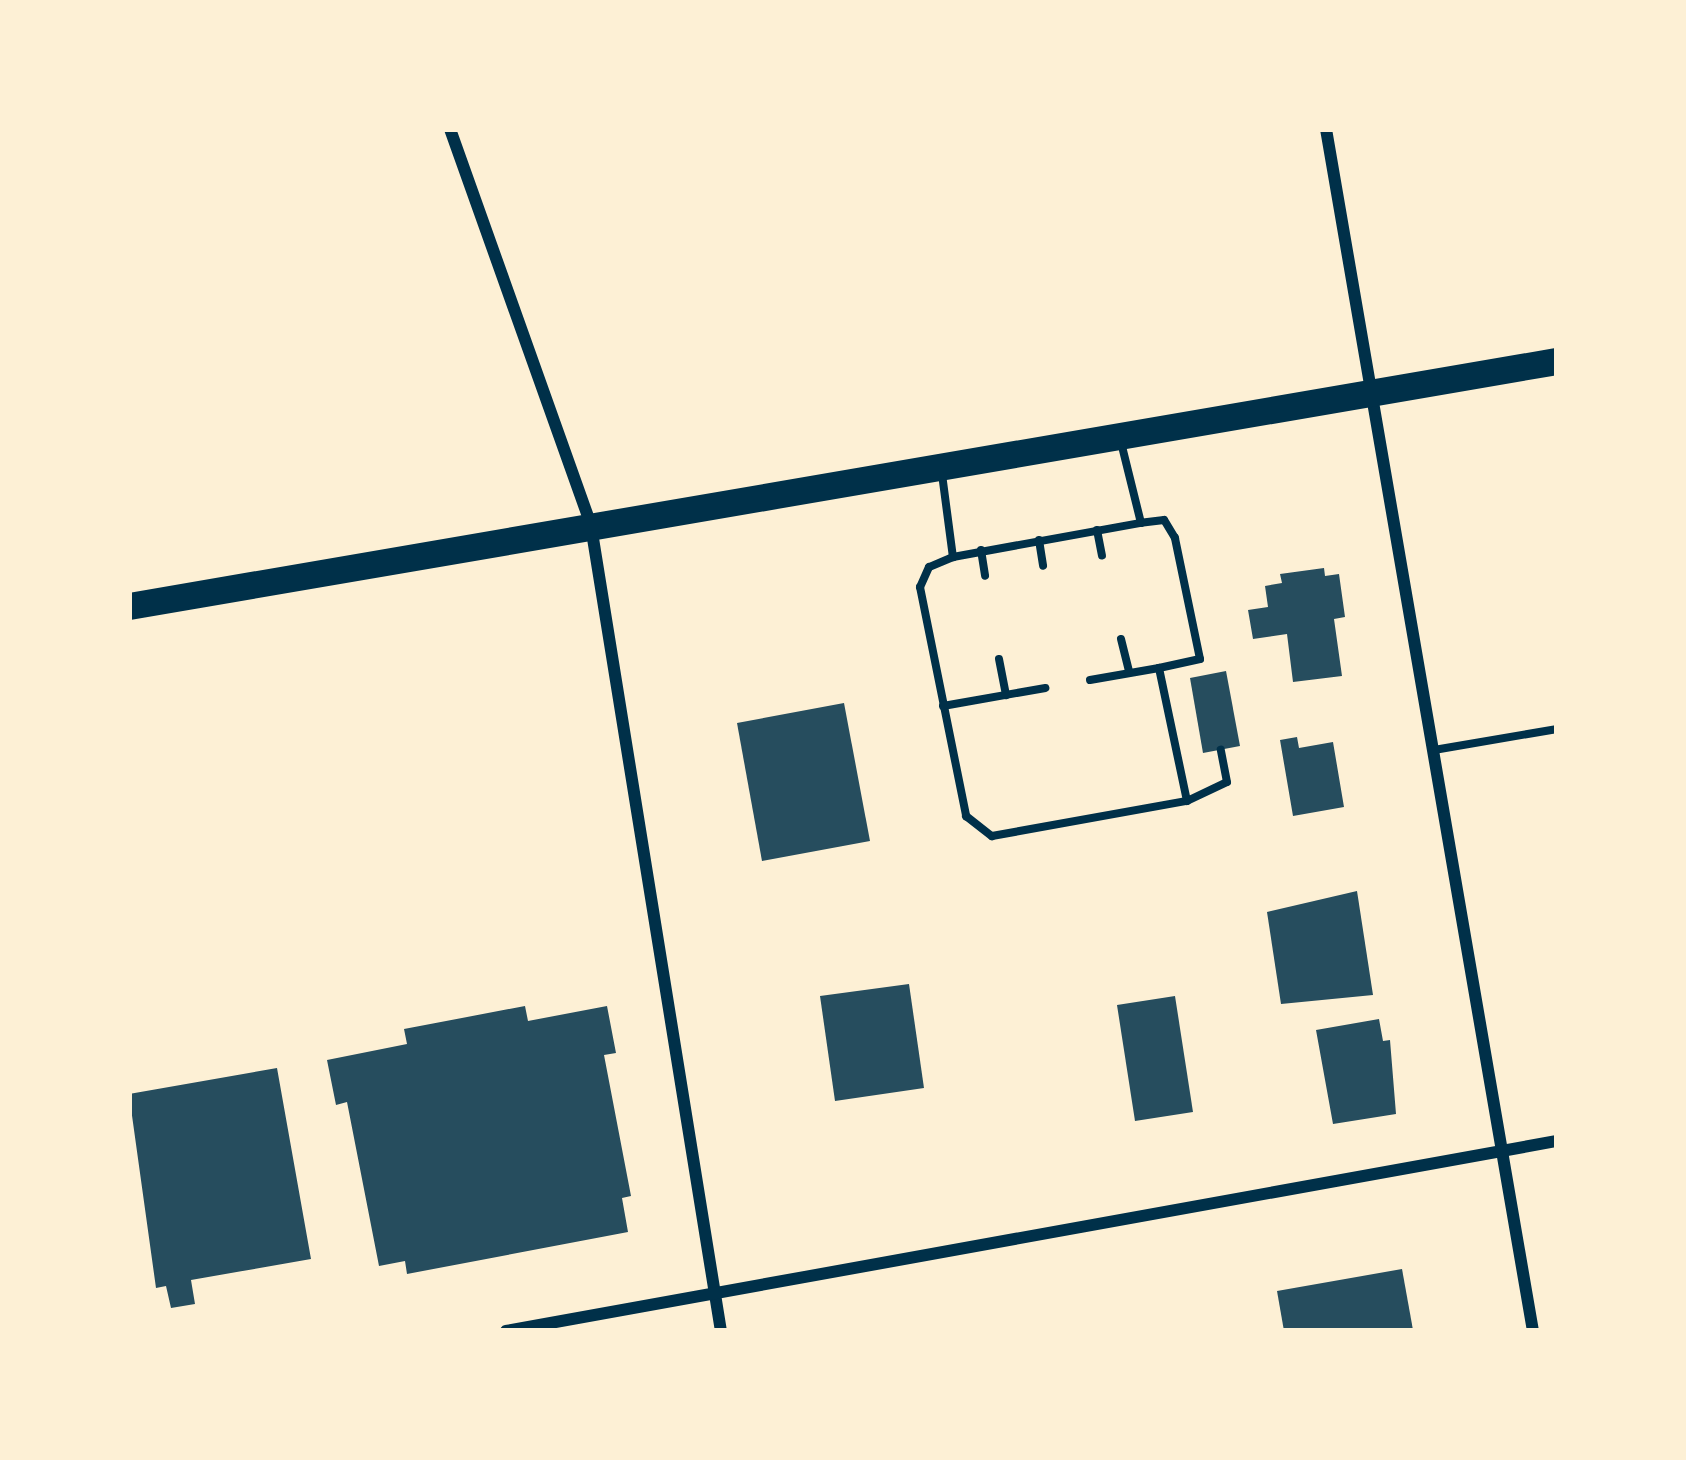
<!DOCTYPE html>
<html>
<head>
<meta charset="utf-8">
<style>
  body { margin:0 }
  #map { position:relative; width:1686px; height:1460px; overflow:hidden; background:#fdf0d5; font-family:"DejaVu Sans",sans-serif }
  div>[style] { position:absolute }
  .building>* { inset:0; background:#264d5e }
  .service>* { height:8px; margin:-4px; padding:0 4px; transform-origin:4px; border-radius:4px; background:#003049 }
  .minor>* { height:12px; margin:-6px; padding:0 6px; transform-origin:6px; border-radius:6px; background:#003049 }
  .primary>* { height:27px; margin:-13.5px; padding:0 13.5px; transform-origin:13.5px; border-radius:13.5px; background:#003049 }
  span { translate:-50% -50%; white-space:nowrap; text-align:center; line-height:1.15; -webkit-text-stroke:12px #fdf0d5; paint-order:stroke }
  .frame { position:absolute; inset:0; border:132px solid #fdf0d5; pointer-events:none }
</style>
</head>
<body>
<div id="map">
  <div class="building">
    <i style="clip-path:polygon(1324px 568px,1325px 576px,1339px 574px,1345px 617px,1334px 619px,1342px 676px,1293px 682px,1287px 634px,1253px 639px,1248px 610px,1268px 607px,1265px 586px,1282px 583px,1280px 574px)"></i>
    <i style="clip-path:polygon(1226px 671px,1240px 746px,1203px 753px,1190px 678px)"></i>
    <i style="clip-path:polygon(844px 703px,870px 841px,762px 861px,737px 723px)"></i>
    <i style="clip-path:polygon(1297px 737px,1299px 748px,1333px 742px,1344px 807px,1293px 816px,1280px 740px)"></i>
    <i style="clip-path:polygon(1357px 891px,1373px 995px,1281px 1004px,1267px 912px)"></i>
    <i style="clip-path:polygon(909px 984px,924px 1088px,835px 1101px,820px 996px)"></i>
    <i style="clip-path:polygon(1175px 996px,1193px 1112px,1135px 1121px,1117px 1005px)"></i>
    <i style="clip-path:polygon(525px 1006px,528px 1021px,607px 1006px,616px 1053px,604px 1055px,631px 1196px,622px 1198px,628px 1232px,407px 1274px,405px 1261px,379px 1266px,347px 1102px,336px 1105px,327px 1060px,407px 1044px,404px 1029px)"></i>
    <i style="clip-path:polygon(1379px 1019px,1383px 1041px,1390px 1040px,1396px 1114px,1333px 1124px,1316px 1030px)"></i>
    <i style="clip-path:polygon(277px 1068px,311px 1259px,191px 1280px,195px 1304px,171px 1308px,166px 1286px,156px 1288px,129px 1094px)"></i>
    <i style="clip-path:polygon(1402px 1269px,1413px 1330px,1284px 1331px,1277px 1291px)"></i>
  </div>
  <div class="service">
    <i style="left:942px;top:474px;width:84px;rotate:82.5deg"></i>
    <i style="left:953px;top:557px;width:191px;rotate:-10.3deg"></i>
    <i style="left:1141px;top:523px;width:83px;rotate:-103.9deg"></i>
    <i style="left:1097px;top:530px;width:26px;rotate:79deg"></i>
    <i style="left:1039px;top:540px;width:26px;rotate:81deg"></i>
    <i style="left:981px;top:550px;width:26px;rotate:81deg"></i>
    <i style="left:953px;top:557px;width:26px;rotate:157deg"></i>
    <i style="left:929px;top:567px;width:22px;rotate:114deg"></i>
    <i style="left:920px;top:587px;width:234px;rotate:78.6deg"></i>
    <i style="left:966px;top:816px;width:33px;rotate:38deg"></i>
    <i style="left:992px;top:836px;width:198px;rotate:-10.2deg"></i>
    <i style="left:1187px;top:801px;width:136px;rotate:-101.9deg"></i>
    <i style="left:1159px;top:668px;width:42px;rotate:-12.4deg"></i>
    <i style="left:1200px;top:659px;width:124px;rotate:-101.7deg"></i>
    <i style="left:1175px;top:538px;width:21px;rotate:-121deg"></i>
    <i style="left:1164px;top:520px;width:23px;rotate:173deg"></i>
    <i style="left:1121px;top:639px;width:34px;rotate:76deg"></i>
    <i style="left:999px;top:659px;width:37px;rotate:79deg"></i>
    <i style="left:1090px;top:680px;width:70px;rotate:-9.9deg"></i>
    <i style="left:943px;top:706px;width:104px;rotate:-10deg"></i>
    <i style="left:1434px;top:750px;width:125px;rotate:-9.7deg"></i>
    <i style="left:1187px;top:801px;width:44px;rotate:-25.4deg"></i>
    <i style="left:1227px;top:782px;width:33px;rotate:-101deg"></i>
  </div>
  <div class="minor">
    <i style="left:450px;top:129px;width:421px;rotate:70.4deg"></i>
    <i style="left:591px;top:526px;width:815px;rotate:80.83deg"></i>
    <i style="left:1326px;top:129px;width:1220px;rotate:80.23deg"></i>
    <i style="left:506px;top:1331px;width:1068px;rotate:-10.25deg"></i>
  </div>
  <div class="primary">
    <i style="left:129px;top:606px;width:1449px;rotate:-9.74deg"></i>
  </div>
  <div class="frame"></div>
</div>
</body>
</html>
